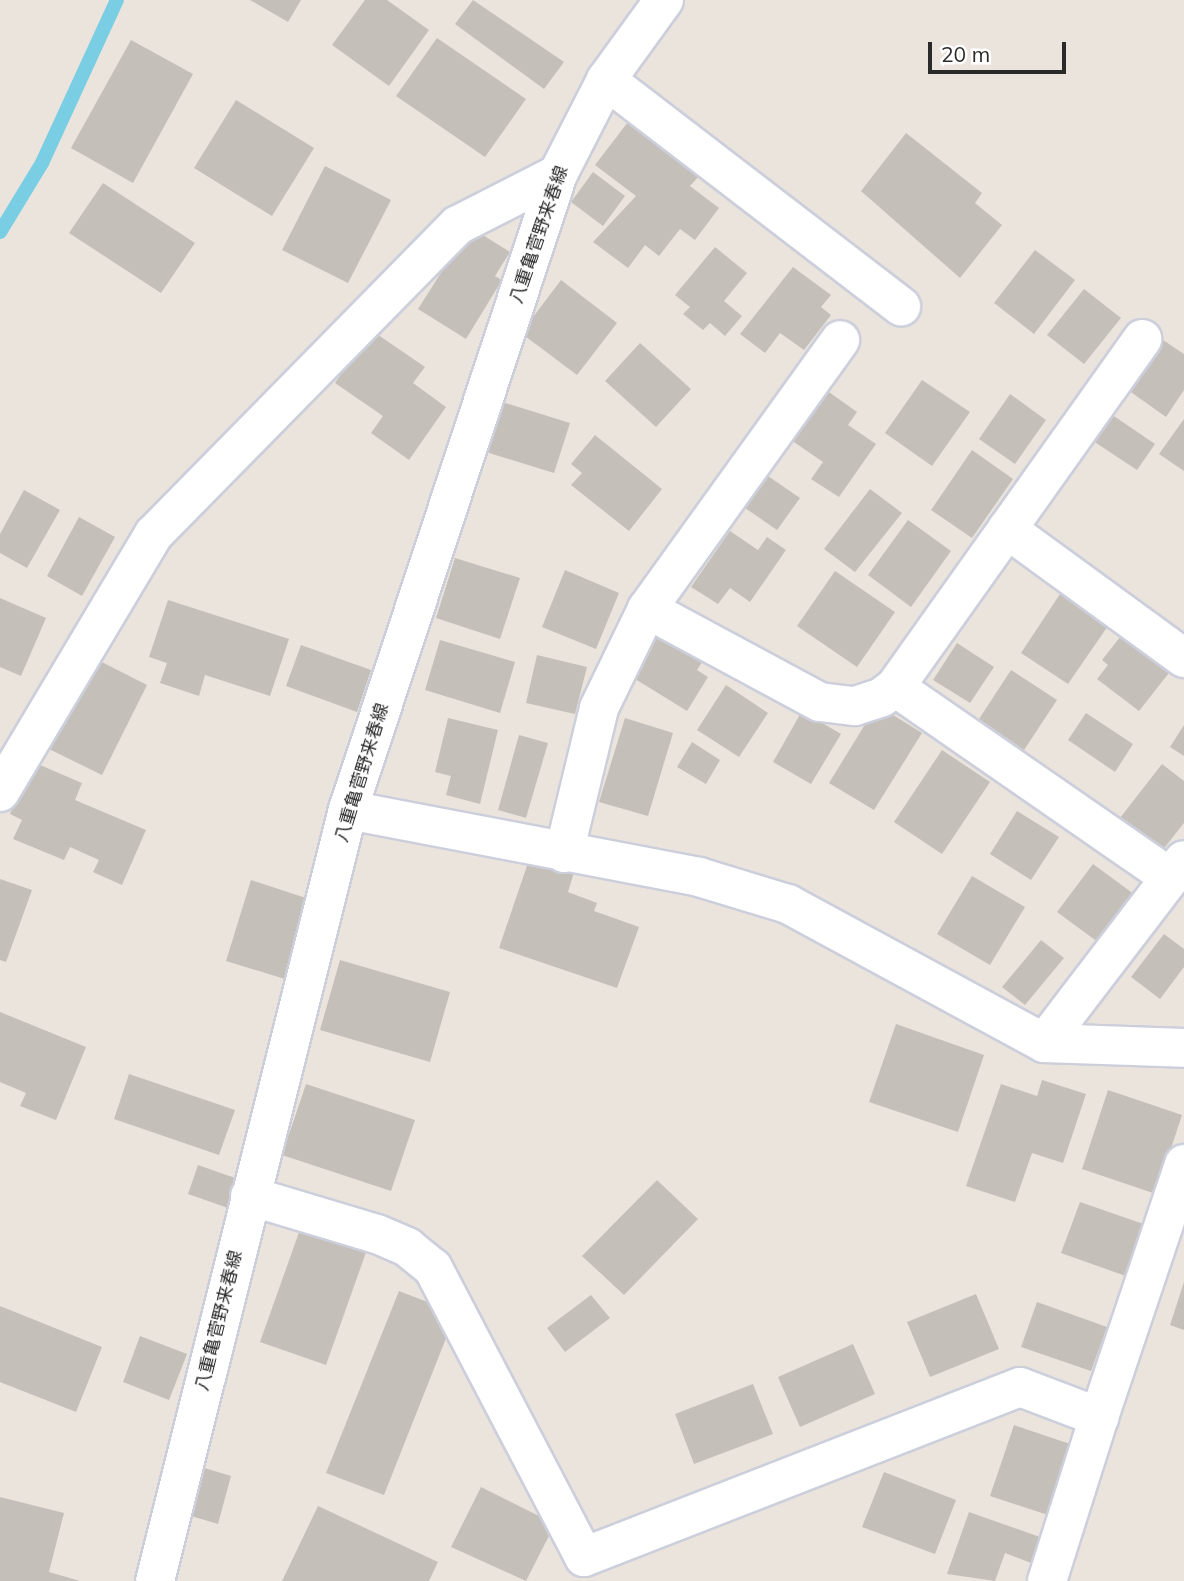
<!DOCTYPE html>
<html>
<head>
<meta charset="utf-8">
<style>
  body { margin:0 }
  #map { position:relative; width:1184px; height:1581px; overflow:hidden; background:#ebe4dd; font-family:Mulish,"Noto Sans JP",sans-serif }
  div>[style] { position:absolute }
  .stream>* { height:14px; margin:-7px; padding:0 7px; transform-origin:7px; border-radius:7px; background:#79cee4 }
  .building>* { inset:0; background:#c4bfb9 }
  .roads { filter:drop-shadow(2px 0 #cccfdb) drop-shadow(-2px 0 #cccfdb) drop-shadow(0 2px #cccfdb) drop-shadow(0 -2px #cccfdb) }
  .minor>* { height:38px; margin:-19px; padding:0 19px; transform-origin:19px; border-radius:19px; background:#fff }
  .secondary>* { height:38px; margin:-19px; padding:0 19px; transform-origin:19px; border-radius:19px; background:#fff }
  span { translate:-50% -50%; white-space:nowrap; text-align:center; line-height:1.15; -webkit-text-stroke:5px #fff; paint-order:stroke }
  .street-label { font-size:18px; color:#2a2a2a }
  .scale { position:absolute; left:928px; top:42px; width:138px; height:32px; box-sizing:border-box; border:4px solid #2a2a2a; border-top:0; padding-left:9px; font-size:21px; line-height:24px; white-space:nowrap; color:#2a2a2a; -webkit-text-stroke:5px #fff; paint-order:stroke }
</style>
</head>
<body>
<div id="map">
  <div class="stream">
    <i style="left:0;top:232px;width:81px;rotate:-58.7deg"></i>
    <i style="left:42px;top:163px;width:179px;rotate:-65.3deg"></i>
  </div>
  <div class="building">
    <i style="clip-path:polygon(250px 0,301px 0,288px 22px)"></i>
    <i style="clip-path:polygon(365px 0,387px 0,429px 30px,389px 86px,332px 45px)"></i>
    <i style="clip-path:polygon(473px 0,564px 62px,544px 89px,455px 24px)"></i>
    <i style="clip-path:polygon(437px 38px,526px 99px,485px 157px,396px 96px)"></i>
    <i style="clip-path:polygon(131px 40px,193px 74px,133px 183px,71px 148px)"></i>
    <i style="clip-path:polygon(236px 100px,314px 148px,272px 216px,194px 168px)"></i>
    <i style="clip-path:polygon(628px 122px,699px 176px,690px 186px,719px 208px,695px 240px,680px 229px,659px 256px,645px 245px,628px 268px,593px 242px,636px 196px,595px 165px)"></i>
    <i style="clip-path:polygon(906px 133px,982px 193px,975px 203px,1002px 225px,960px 278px,861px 191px)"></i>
    <i style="clip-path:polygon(325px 166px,391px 200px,348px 283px,282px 250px)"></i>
    <i style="clip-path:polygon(593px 172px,625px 196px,603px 226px,571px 202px)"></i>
    <i style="clip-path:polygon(103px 183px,195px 243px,161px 293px,69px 233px)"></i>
    <i style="clip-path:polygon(470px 227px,510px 252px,495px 276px,502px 280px,466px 339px,418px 309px)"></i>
    <i style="clip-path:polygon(715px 247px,747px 273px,724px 301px,742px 316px,725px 336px,710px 323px,703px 330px,683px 314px,690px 307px,675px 295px)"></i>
    <i style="clip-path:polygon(1035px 250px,1075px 280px,1034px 334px,994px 303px)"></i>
    <i style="clip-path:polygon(793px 267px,831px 295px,821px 307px,831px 315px,804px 350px,780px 333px,765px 353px,740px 334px)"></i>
    <i style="clip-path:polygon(561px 280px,617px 323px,577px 375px,521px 333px)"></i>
    <i style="clip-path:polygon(1084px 289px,1121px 318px,1084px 364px,1047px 335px)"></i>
    <i style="clip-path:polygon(371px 330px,425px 367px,413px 383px,446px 407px,409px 460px,371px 433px,383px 416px,335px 383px)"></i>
    <i style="clip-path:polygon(1163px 340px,1184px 354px,1184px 390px,1166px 417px,1128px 390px)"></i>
    <i style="clip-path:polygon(640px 343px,691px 389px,656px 427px,605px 381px)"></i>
    <i style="clip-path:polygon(922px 380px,970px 412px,932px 466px,885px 433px)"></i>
    <i style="clip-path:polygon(826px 390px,857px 412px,848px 425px,876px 444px,839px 497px,811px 479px,823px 462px,791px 440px)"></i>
    <i style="clip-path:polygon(1010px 394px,1046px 420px,1015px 464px,979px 439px)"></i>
    <i style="clip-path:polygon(502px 402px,570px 423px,554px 473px,486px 452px)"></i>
    <i style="clip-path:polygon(1108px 412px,1155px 444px,1137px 470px,1090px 439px)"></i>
    <i style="clip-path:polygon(1184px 419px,1184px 471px,1159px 454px)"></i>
    <i style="clip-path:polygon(595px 435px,662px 489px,629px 531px,571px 485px,582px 473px,571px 464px)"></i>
    <i style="clip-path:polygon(972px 450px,1013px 479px,972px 538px,931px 510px)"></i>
    <i style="clip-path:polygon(768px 476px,800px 498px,777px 530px,745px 508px)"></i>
    <i style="clip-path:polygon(870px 489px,902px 513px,855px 572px,824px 549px)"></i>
    <i style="clip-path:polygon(24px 490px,60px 510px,27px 568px,0 553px,0 534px)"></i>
    <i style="clip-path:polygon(79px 517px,115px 537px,82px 596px,47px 576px)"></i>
    <i style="clip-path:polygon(908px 520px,951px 551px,911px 607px,868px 575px)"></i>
    <i style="clip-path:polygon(730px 531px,758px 550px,767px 537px,786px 550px,750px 602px,730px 588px,718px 604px,691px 587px)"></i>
    <i style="clip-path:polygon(455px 558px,520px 578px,500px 639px,436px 618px)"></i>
    <i style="clip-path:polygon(565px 570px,619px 593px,596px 649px,542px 627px)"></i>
    <i style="clip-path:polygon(835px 571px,895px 612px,857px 667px,797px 626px)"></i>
    <i style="clip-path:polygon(1062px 591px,1110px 623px,1068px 684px,1021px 653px)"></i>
    <i style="clip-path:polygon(0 598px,46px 618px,21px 676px,0 667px)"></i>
    <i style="clip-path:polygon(168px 600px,289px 639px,270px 696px,205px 675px,199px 696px,160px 683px,167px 663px,149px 657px)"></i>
    <i style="clip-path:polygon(1128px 627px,1176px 664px,1139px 711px,1097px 679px,1108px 665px,1102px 660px)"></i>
    <i style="clip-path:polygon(662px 629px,706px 656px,697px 670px,708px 677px,687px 711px,632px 677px)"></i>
    <i style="clip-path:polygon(440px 640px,515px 662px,500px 713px,425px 690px)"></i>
    <i style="clip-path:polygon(957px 643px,994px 667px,970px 703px,933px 680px)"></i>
    <i style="clip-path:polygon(301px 645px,371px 670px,357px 712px,286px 686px)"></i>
    <i style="clip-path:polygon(537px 655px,587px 667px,575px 714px,526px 703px)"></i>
    <i style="clip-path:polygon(92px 657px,147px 685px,102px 775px,47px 748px)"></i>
    <i style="clip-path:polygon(1011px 670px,1057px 700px,1024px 750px,979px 719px)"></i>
    <i style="clip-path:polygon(726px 685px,768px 713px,739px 757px,697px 730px)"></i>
    <i style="clip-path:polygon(877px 705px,922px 733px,874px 810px,829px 783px)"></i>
    <i style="clip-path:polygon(802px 711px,841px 734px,811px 784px,773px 762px)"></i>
    <i style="clip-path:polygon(1086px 713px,1133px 744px,1115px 772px,1068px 740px)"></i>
    <i style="clip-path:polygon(448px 718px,498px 730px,480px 804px,446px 795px,451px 776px,435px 772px)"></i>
    <i style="clip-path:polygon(625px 718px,673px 733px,648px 816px,599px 802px)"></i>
    <i style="clip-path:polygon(1184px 725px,1184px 756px,1170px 747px)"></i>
    <i style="clip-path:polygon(519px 735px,548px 743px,526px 818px,498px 810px)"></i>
    <i style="clip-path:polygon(692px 742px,720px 760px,706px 784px,677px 767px)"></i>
    <i style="clip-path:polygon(942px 750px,990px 782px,942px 854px,894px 822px)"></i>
    <i style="clip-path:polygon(33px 762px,82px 783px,75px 800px,146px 830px,122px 885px,93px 872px,99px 860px,70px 847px,64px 860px,13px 839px,22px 820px,10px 814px)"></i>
    <i style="clip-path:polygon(1162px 764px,1184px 781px,1184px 823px,1158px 856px,1116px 823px)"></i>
    <i style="clip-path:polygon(1017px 811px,1059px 837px,1031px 880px,990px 854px)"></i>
    <i style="clip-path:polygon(531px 854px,575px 869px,568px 892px,597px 903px,594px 911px,639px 927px,617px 988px,499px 948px)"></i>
    <i style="clip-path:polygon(1093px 864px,1142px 900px,1106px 948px,1057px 912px)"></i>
    <i style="clip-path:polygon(972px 876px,1025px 907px,990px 965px,937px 934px)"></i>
    <i style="clip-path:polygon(0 879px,32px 890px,6px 962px,0 960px)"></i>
    <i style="clip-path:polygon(251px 880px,309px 899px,285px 979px,226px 961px)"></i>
    <i style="clip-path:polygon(1164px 934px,1184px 949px,1184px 967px,1160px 999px,1131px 977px)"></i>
    <i style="clip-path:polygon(1041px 940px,1064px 958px,1025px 1005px,1002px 987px)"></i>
    <i style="clip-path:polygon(340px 960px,450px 992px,430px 1062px,320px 1030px)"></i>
    <i style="clip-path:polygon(0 1012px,86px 1047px,56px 1120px,20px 1106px,26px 1093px,0 1082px)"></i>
    <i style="clip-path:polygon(896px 1024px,984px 1055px,958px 1132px,869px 1102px)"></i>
    <i style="clip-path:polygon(129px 1074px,235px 1110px,219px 1155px,114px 1119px)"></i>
    <i style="clip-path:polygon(1042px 1080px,1086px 1094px,1063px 1163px,1032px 1153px,1015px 1202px,966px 1186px,1001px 1084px,1037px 1096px)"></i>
    <i style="clip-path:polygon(306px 1084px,415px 1120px,391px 1191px,282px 1155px)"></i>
    <i style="clip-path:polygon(1108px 1090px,1182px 1115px,1156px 1194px,1082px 1169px)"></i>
    <i style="clip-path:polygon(198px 1165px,238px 1179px,228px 1208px,188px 1194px)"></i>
    <i style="clip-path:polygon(657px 1180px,698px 1219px,624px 1295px,582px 1256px)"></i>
    <i style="clip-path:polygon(1080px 1202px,1155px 1228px,1137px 1280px,1061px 1253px)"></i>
    <i style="clip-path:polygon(303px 1221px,369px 1244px,326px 1365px,260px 1342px)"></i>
    <i style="clip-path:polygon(1184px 1282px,1184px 1330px,1170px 1325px)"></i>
    <i style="clip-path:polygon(399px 1291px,456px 1313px,384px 1495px,326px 1473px)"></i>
    <i style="clip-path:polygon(976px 1294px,999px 1349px,930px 1377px,907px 1322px)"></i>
    <i style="clip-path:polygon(591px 1295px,610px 1318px,565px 1352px,547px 1328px)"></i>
    <i style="clip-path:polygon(1037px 1302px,1107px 1327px,1091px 1371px,1021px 1347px)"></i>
    <i style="clip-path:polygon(0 1306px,102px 1347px,76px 1412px,0 1382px)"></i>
    <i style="clip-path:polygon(140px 1336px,187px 1354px,169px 1400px,123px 1382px)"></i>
    <i style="clip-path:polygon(853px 1344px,875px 1394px,800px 1427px,778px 1377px)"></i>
    <i style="clip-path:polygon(753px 1384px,773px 1434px,694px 1464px,675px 1414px)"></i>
    <i style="clip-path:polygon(1014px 1425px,1073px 1445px,1048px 1515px,990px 1496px)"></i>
    <i style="clip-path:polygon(201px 1467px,231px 1476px,218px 1524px,188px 1515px)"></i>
    <i style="clip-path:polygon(884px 1472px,956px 1500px,935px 1554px,862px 1527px)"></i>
    <i style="clip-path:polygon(481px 1487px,555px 1524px,526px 1581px,451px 1547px)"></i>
    <i style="clip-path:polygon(0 1497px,64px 1513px,49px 1572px,80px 1581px,0 1581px)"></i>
    <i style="clip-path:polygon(318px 1506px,438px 1562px,429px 1581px,282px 1581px)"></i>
    <i style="clip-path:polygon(969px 1512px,1051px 1541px,1042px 1567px,1005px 1553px,995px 1581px,947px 1574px)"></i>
  </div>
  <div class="roads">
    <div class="minor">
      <i style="left:606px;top:80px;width:372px;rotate:37.5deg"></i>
      <i style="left:1007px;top:529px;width:219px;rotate:36.1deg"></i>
      <i style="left:647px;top:609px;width:196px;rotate:28.3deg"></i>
      <i style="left:820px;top:702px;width:35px;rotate:7deg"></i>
      <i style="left:855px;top:706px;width:28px;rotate:-18deg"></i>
      <i style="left:882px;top:697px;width:16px;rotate:-38deg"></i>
      <i style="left:895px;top:687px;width:427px;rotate:-54.6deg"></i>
      <i style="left:895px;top:687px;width:333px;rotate:34.7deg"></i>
      <i style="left:0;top:792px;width:300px;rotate:-59.2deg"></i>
      <i style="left:154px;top:534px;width:433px;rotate:-45.5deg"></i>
      <i style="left:458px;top:225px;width:112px;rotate:-27deg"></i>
      <i style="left:348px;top:810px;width:357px;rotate:10.8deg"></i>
      <i style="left:699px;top:877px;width:93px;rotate:16.9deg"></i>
      <i style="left:788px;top:904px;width:291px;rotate:28.5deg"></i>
      <i style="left:1044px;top:1043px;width:140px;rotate:2deg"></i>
      <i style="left:564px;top:853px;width:149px;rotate:-76.4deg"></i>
      <i style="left:599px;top:708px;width:110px;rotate:-64.1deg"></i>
      <i style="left:647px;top:609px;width:331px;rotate:-54.3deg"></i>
      <i style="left:1044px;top:1043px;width:230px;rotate:-52.6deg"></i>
      <i style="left:250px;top:1196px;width:133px;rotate:16.7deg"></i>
      <i style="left:377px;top:1234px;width:33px;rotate:23deg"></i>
      <i style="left:407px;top:1247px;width:33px;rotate:39deg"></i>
      <i style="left:433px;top:1268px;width:326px;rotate:62.4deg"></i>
      <i style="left:584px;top:1557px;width:468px;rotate:-21.3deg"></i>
      <i style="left:1020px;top:1387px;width:85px;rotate:20.8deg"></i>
      <i style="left:1099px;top:1417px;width:267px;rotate:-71.4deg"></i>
      <i style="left:1047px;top:1581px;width:172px;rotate:-72.4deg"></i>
    </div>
    <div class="secondary">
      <i style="left:155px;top:1581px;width:795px;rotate:-75.95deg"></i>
      <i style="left:348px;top:810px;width:670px;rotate:-71.73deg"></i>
      <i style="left:558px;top:174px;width:106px;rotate:-62.9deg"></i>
      <i style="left:606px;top:80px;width:99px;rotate:-54.1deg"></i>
    </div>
  </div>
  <div class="street-label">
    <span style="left:539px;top:235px;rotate:-71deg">八重亀菅野来春線</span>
    <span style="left:362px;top:773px;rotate:-73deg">八重亀菅野来春線</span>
    <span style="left:219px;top:1321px;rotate:-76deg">八重亀菅野来春線</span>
  </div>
  <div class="scale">20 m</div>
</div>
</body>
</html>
